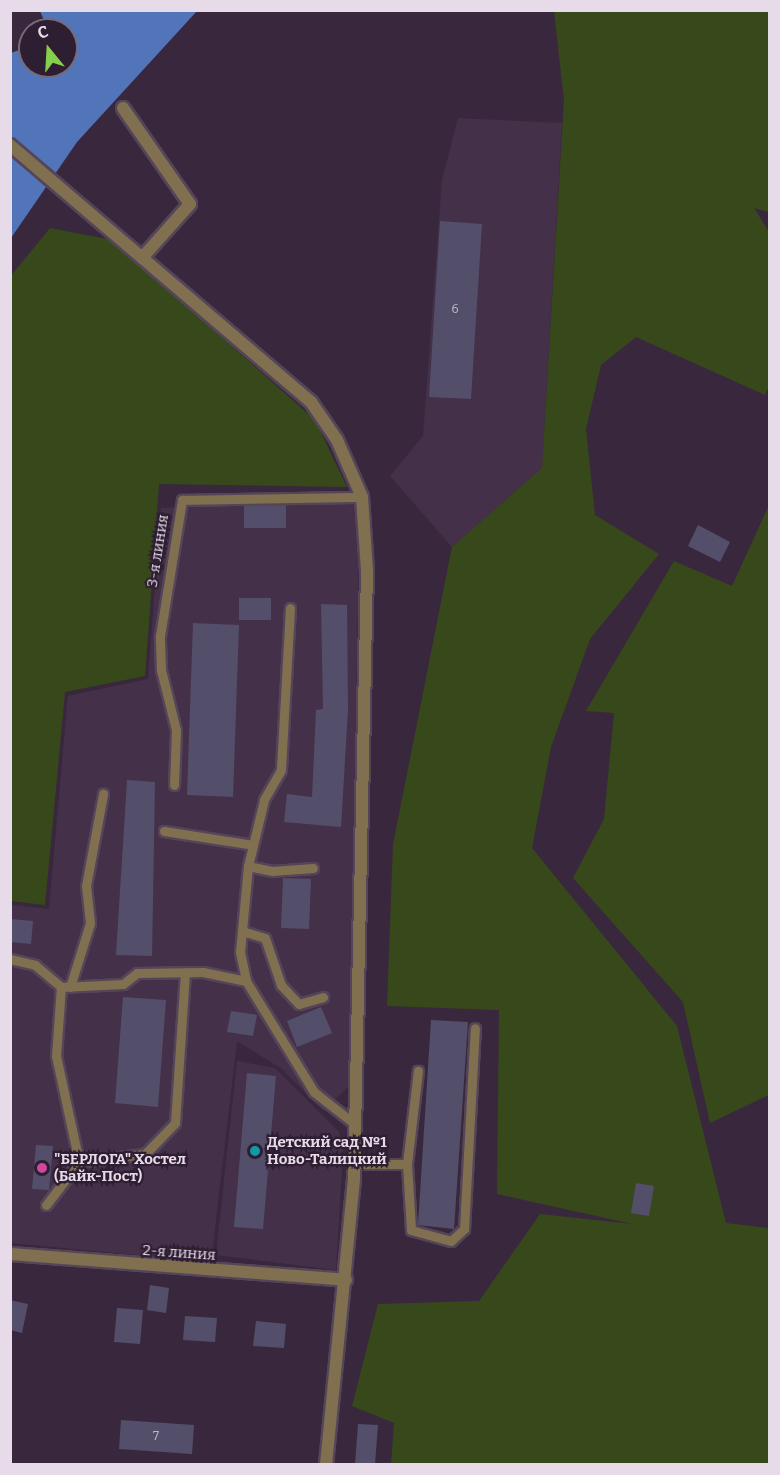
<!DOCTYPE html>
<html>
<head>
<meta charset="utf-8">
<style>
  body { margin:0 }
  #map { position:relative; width:780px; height:1475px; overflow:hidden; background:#39283d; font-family:Bitter,serif }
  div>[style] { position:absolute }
  .built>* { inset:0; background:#45304a }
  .green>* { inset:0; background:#37491b }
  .water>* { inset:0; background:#5274b9 }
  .building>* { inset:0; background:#534f6a }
  .roads { filter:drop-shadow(2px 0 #554559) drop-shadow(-2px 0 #554559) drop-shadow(0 2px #554559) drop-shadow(0 -2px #554559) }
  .service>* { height:9px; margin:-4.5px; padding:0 4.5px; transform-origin:4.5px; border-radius:4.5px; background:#80704f }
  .minor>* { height:12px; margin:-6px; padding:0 6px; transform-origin:6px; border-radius:6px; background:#80704f }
  .dots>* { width:16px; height:16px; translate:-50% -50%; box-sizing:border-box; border:3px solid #2e1e32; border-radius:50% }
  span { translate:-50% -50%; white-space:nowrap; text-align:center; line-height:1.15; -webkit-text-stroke:4.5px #2e1e32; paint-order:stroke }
  .number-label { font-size:12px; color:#c2b8c9 }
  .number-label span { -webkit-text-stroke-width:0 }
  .street-label { font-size:15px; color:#e7dbe9 }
  .poi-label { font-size:15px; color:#e7dbe9; font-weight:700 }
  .left { translate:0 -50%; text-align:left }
  .frame { position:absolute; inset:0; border:12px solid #e7dbe9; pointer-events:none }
  .north { position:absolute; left:18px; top:18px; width:60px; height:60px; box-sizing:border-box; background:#2e1e32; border:2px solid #786a7b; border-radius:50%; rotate:342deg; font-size:16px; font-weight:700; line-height:24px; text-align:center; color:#e7dbe9 }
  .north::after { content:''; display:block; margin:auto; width:21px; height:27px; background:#85cf4c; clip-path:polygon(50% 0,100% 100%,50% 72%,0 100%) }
</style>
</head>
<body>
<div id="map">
  <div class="built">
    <i style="clip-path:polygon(458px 118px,562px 123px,542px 468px,452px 547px,390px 476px,423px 436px,442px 180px)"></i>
    <i style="clip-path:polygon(360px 499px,349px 1086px,323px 1111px,282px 1069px,237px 1041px,211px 1262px,11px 1243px,11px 905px,49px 909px,68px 696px,148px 679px,161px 508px)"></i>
    <i style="clip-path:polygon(237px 1061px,275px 1068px,339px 1132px,343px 1152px,336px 1270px,216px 1255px)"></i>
  </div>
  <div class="green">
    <i style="clip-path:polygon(554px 11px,769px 11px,769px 212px,754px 208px,769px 232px,769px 386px,765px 395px,636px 337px,601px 365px,586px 429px,595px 515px,659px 554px,590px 639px,551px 747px,532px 848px,677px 1026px,726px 1223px,769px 1228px,769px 1464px,391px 1464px,394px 1423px,352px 1406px,378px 1304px,479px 1301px,540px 1214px,633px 1224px,497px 1194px,499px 1010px,387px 1006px,393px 844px,452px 547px,542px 468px,564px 100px)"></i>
    <i style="clip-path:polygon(50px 228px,112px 240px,315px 420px,347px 487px,159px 484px,145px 676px,65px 692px,45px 905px,11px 901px,10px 277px)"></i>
    <i style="clip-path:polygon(769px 505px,769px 1095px,710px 1123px,683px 1002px,573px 878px,604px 819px,614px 713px,586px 711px,674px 561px,732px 586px)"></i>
  </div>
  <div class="water">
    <i style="clip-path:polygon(40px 11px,197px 11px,77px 142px,11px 238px,11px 53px,30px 46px,30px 66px,66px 66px,66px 30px,48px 30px)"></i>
  </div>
  <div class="building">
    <i style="clip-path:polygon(440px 221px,482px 224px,471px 399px,429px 397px)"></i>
    <i style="clip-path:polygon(286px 505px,286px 528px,244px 528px,244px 506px)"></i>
    <i style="clip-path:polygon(698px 525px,730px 542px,720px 562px,688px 546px)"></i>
    <i style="clip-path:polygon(239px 598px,271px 598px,271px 620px,239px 620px)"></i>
    <i style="clip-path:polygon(321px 604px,347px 605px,348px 710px,341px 827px,284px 822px,287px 794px,312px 797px,316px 710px,323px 709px)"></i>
    <i style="clip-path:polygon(193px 623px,239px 625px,233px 797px,187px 795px)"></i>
    <i style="clip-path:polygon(127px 780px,155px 782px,152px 956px,116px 955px)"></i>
    <i style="clip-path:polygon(283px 878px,311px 879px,309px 929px,281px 928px)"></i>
    <i style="clip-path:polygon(10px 919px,33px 921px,31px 944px,10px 942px)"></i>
    <i style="clip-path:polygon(123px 997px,166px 1000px,158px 1107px,115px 1103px)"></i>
    <i style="clip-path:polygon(321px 1007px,332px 1033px,297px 1047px,287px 1021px)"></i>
    <i style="clip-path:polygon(231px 1011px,257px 1015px,253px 1036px,227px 1032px)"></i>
    <i style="clip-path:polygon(431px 1020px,468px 1022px,454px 1229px,418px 1225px)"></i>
    <i style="clip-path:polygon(247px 1073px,276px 1076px,263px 1229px,234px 1227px)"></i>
    <i style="clip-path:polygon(36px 1145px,53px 1146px,49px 1190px,32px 1189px)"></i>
    <i style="clip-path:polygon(636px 1183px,654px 1186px,649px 1216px,631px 1213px)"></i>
    <i style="clip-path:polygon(150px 1285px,169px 1288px,166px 1313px,147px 1310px)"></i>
    <i style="clip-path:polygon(10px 1300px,28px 1304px,22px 1333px,10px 1330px)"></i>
    <i style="clip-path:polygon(117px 1308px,143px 1310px,140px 1344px,114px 1342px)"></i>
    <i style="clip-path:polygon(185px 1316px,217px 1318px,215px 1342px,183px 1340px)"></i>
    <i style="clip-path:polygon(256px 1321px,286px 1324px,284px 1348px,253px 1346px)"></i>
    <i style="clip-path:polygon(121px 1420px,194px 1425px,192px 1454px,119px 1449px)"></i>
    <i style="clip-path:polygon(358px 1424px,378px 1425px,375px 1464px,355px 1464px)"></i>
  </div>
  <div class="roads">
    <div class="service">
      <i style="left:290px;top:608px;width:162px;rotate:93.2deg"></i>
      <i style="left:281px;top:770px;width:34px;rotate:120deg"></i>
      <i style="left:264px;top:800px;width:68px;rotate:103.6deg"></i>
      <i style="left:248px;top:866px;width:86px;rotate:95.3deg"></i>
      <i style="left:240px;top:952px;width:30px;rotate:78deg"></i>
      <i style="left:246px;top:981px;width:130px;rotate:58.5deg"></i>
      <i style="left:314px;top:1092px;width:53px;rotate:38.2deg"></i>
      <i style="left:174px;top:785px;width:55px;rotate:-87.9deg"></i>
      <i style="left:176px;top:730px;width:62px;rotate:-104deg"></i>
      <i style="left:161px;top:670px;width:34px;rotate:-92deg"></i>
      <i style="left:160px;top:636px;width:138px;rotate:-80.8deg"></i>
      <i style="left:182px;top:500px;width:180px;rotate:-1deg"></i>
      <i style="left:164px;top:831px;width:90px;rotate:8.9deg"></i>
      <i style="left:248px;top:866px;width:25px;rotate:12deg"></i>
      <i style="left:272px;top:871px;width:41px;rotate:-4.2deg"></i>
      <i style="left:242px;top:931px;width:24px;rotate:17deg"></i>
      <i style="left:265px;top:938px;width:50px;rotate:71.2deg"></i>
      <i style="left:281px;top:985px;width:26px;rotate:47deg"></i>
      <i style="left:299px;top:1004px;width:25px;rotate:-16deg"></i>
      <i style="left:10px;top:959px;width:26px;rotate:13deg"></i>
      <i style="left:35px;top:965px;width:34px;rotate:40deg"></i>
      <i style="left:70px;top:987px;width:67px;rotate:-72.6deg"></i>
      <i style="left:90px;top:923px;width:37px;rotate:-96deg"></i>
      <i style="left:86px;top:886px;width:94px;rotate:-79.5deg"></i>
      <i style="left:79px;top:1162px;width:66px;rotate:-6.9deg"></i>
      <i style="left:145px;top:1154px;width:43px;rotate:-45.9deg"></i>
      <i style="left:175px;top:1123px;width:151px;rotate:-86.2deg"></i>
      <i style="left:355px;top:1164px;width:52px"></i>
      <i style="left:407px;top:1164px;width:66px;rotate:86.5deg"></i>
      <i style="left:411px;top:1230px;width:41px;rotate:15.4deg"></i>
      <i style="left:451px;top:1241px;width:18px;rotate:-43deg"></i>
      <i style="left:464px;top:1229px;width:201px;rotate:-86.9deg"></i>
      <i style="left:407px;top:1164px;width:94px;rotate:-83.3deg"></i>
      <i style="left:46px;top:1205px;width:54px;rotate:-52.5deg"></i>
      <i style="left:79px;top:1162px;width:108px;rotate:-102.2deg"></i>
      <i style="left:56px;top:1056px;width:69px;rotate:-85.9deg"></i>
      <i style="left:61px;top:987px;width:62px;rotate:-2.8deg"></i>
      <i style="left:123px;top:984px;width:18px;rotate:-38deg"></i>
      <i style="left:137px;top:973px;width:66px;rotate:-0.9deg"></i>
      <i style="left:203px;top:972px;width:44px;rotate:11.8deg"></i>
    </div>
    <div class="minor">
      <i style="left:123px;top:108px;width:117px;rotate:55.1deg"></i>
      <i style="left:190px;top:204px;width:72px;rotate:131.6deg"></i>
      <i style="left:10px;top:145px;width:396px;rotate:40.5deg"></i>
      <i style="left:311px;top:402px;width:46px;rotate:55.6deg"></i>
      <i style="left:337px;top:440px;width:62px;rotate:66.3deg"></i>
      <i style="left:362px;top:497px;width:73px;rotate:86.1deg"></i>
      <i style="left:367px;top:570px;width:609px;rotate:91.22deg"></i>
      <i style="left:354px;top:1179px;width:286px;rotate:95.6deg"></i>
      <i style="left:10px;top:1254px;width:337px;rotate:4.4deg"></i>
    </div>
  </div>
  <div class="dots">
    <i style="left:255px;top:1151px;background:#0f9aa8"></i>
    <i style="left:42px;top:1168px;background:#d1479c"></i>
  </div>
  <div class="number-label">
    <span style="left:455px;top:310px">6</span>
    <span style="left:156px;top:1437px">7</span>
  </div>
  <div class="street-label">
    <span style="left:158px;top:551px;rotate:-81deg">3-я линия</span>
    <span style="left:179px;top:1253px;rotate:4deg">2-я линия</span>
  </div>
  <div class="poi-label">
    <span class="left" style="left:267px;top:1151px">Детский сад №1<br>Ново-Талицкий</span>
    <span class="left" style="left:54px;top:1168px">"БЕРЛОГА" Хостел<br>(Байк-Пост)</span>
  </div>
  <div class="frame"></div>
  <div class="north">С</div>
</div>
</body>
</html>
